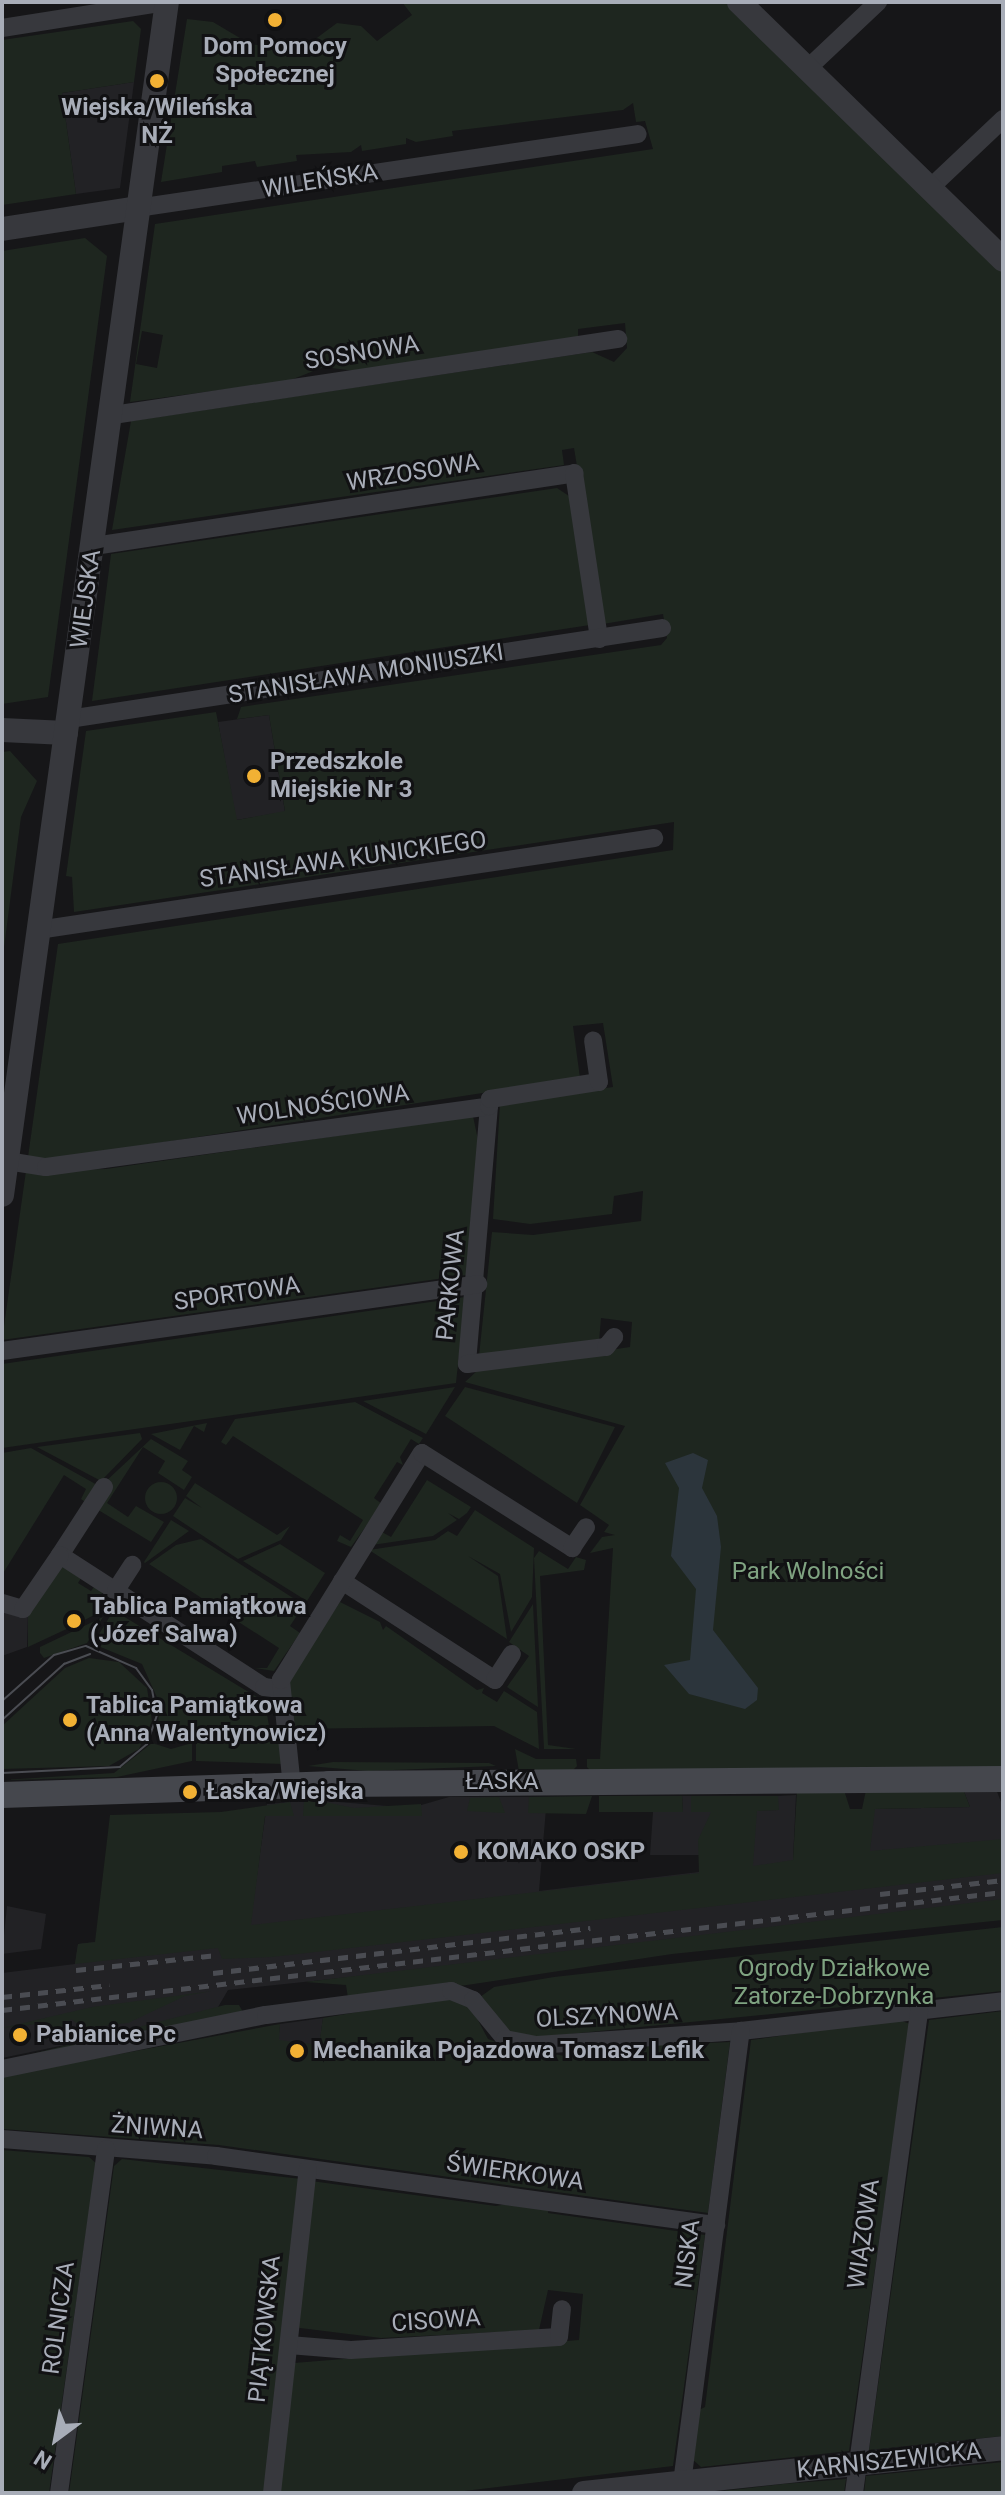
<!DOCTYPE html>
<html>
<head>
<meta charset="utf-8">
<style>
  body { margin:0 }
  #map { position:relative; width:1005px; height:2495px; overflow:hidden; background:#161618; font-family:Roboto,sans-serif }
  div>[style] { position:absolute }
  .built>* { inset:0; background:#222225 }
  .green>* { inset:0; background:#1e261f }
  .round { border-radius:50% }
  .water>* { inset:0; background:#2c353c }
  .minor>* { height:18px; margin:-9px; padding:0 9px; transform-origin:9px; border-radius:9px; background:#37383d }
  .tertiary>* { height:24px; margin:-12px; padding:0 12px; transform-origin:12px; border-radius:12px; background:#37383d }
  .secondary>* { height:26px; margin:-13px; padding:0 13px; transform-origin:13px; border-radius:13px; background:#45474d }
  .tram>* { height:2px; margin:-1px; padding:0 1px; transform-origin:1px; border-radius:1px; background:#4a4c52 }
  .rail>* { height:5px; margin-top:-2.5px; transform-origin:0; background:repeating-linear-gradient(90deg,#4a4c52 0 10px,transparent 0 18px) }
  .dots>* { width:22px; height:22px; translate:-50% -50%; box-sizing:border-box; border:4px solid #111113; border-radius:50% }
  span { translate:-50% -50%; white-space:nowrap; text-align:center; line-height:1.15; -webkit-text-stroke:6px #111113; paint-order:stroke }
  .poi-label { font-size:24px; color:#a8adb8; font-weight:700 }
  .left { translate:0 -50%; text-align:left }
  .street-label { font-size:24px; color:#a8adb8 }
  .park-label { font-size:24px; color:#7fa381 }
  .frame { position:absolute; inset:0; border:4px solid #a8adb8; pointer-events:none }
  .north { position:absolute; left:16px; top:2399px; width:80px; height:80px; -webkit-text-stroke:6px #111113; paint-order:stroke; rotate:212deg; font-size:22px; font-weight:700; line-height:32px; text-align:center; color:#a8adb8 }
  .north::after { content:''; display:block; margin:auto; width:28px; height:36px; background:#a8adb8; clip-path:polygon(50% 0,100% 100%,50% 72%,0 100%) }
</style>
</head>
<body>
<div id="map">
  <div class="built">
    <i style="clip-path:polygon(134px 82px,120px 188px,76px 194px,62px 93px)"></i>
    <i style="clip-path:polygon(269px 715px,285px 812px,236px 820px,218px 722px)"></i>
    <i style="clip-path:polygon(2px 1607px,28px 1611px,27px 1647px,2px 1656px)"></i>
    <i style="clip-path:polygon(963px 1789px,996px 1789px,1003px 1807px,1003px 1908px,228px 1990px,214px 2014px,2px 2058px,2px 1973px,75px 1964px,78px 1944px,250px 1925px,267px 1804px,315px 1800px,411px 1808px,449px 1797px,547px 1797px,539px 1891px,699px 1872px,699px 1855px,650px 1855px,653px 1812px,683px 1812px,682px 1796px,691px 1796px,692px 1812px,778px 1810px,778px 1796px,796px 1795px,793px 1860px,875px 1809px,970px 1807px)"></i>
    <i style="clip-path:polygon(7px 1906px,46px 1914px,41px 1949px,2px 1954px)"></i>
    <i style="clip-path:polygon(323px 2018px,317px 2064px,276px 2059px,280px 2024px)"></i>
  </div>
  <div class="green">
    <i style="clip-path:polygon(evenodd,402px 2px,725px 2px,1003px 272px,1003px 1768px,592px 1772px,587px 1767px,587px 1759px,600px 1759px,613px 1548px,590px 1553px,602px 1537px,615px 1535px,604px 1532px,609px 1525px,580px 1505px,625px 1426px,465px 1382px,478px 1370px,630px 1347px,632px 1322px,601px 1318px,599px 1342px,479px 1356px,492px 1232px,533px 1235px,641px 1221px,643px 1191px,614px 1196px,612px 1214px,530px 1224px,493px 1219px,500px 1103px,613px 1087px,603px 1023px,573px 1026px,580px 1078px,48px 1160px,28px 1157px,58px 944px,673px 850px,674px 822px,74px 912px,72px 877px,66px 876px,86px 731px,216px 712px,237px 820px,285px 811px,269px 715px,237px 719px,241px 707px,661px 645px,667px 638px,663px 614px,603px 624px,574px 448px,562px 450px,564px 465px,112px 530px,131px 421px,592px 352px,614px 362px,627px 348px,625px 323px,578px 329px,578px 337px,355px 371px,324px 367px,288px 381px,130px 402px,155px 224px,653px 149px,645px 121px,636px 122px,633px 103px,623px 110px,452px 131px,453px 136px,416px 142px,406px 138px,406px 144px,362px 151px,361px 145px,351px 152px,296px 155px,297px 161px,257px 167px,255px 161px,222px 166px,222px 172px,161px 182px,187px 19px,213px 22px,250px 44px,285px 49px,310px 43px,337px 23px,361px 26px,377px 41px,412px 15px,402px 2px,142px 331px,163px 335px,157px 368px,136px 364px,142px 331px)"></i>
    <i style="clip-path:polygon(133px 21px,141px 29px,134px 82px,62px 93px,76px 194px,2px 205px,2px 40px)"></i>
    <i style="clip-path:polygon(85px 238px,107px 256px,48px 697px,2px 704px,2px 251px)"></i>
    <i style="clip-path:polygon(557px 488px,569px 496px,590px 625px,92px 701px,111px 554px)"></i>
    <i style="clip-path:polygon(10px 751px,37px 781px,21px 817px,2px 963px,2px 752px)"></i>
    <i style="clip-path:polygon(473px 1116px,478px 1140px,466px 1275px,2px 1340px,26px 1171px,106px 1169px)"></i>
    <i style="clip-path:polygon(465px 1297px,456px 1383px,2px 1448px,2px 1364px)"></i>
    <i style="clip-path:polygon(455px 1387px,426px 1434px,363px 1401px)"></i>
    <i style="clip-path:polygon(465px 1387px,615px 1427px,577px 1503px,445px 1416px)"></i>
    <i style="clip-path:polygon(355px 1402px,423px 1438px,419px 1444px,411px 1439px,400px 1457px,403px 1465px,397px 1462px,374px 1498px,382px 1504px,351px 1547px,337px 1541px,340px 1535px,350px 1541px,363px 1520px,233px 1436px,226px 1445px,221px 1442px,235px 1419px)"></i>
    <i style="clip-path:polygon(207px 1423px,204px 1432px,194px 1426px,180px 1450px,151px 1434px)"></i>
    <i style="clip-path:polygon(140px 1433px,142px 1439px,101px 1481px,37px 1447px)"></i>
    <i style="clip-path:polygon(151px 1439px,188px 1461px,182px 1470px,192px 1477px,184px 1490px,158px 1473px,165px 1461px,143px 1447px,107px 1503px,128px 1517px,136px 1506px,164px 1522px,151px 1542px,95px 1508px,104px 1483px)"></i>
    <i style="clip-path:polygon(31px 1448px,99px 1486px,88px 1504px,81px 1499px,86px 1489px,64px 1475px,2px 1575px,2px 1453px)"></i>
    <i style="clip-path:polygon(427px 1480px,471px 1507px,467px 1513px,459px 1519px,448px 1513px,457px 1520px,433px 1536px,372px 1545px,380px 1531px,391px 1537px)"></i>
    <i class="round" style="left:145px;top:1482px;width:32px;height:32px"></i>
    <i style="clip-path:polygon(195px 1483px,277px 1535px,290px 1526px,281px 1540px,238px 1559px,173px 1516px,185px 1498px,202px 1508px,186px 1496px)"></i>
    <i style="clip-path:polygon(475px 1510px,534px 1548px,532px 1597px,511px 1632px,500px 1574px,468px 1556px,498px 1576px,507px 1639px,369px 1550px,435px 1540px,448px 1531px,457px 1536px)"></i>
    <i style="clip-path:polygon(171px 1520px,189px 1531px,145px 1563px,144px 1562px)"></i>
    <i style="clip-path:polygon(201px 1539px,304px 1605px,290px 1626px,300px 1633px,274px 1671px,255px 1668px,267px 1668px,279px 1648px,149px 1564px,176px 1545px)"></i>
    <i style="clip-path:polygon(280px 1544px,325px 1573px,307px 1601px,243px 1561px)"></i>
    <i style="clip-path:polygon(539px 1551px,568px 1569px,576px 1557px,586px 1560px,584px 1570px,540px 1576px,548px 1745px,576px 1749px,544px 1749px,534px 1558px)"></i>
    <i style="clip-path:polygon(60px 1561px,84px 1573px,78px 1583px,91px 1591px,97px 1583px,105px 1588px,99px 1598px,111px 1606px,79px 1623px,74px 1618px,73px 1626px,28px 1647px,28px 1611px)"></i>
    <i style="clip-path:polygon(121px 1598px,118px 1613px,265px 1702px,269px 1726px,281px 1729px,174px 1736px,158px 1730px,159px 1702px,142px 1664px,93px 1644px)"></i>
    <i style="clip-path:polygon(340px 1602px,380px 1622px,383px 1630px,386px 1626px,477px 1690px,484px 1688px,482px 1693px,497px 1702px,504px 1691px,537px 1712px,539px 1749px,494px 1726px,293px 1729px,288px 1680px)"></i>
    <i style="clip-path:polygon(533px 1604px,538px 1707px,507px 1687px,529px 1656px,509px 1642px)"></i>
    <i style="clip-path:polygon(103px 1617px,87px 1643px,44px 1658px,40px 1653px,40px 1647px)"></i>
    <i style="clip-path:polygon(89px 1658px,119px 1662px,147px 1688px,152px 1721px,139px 1749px,109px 1766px,2px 1769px,2px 1726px,65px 1668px)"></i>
    <i style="clip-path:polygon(281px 1742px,282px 1764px,196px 1761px,196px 1743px)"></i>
    <i style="clip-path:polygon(152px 1743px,171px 1749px,192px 1743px,192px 1761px,117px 1777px,2px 1780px,114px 1773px)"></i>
    <i style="clip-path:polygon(515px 1749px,536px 1759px,576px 1759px,577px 1766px,571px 1772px,519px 1771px)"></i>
    <i style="clip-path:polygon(333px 1762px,489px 1763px,496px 1766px,368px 1771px,308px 1766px)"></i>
    <i style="clip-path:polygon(963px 1789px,970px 1807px,875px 1809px,870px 1851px,1003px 1839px,1003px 1873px,272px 1957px,222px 1959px,218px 1948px,75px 1964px,78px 1944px,95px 1942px,110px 1815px,221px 1812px,290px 1802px,294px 1816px,265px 1816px,251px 1925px,699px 1873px,698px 1840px,711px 1812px,691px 1812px,691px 1796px,778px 1796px,779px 1810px,757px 1811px,753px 1866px,793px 1860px,797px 1790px,844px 1790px,850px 1809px,862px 1809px,866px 1790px)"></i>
    <i style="clip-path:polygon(592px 1796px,586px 1814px,528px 1813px,529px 1797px)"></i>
    <i style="clip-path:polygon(599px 1796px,682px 1796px,683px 1812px,599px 1812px)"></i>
    <i style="clip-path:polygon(499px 1797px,505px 1813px,467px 1811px,470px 1798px)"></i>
    <i style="clip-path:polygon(315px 1800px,354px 1808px,421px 1804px,422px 1816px,303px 1816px,304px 1801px)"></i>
    <i style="clip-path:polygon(1003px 1899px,1003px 1920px,672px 1954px,467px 1985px,348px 1998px,346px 1985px,305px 1982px)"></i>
    <i style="clip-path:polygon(1003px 1927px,1003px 1991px,519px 2039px,505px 2032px,480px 1997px,494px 1987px,554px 1977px)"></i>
    <i style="clip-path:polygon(212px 1991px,185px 1996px,128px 2023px,83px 2028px,71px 2019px,63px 2033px,41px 2041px,38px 2024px,2px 2028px,92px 2007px)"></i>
    <i style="clip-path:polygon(450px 1996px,472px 2009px,488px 2039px,512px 2048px,586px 2059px,588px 2048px,730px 2042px,708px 2213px,219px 2145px,2px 2129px,2px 2076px,280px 2024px,279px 2040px,319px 2045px,323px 2018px)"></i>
    <i style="clip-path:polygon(225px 2005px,239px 2005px,243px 2012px,28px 2055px)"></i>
    <i style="clip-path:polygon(1003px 2011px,1003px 2436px,869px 2450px,929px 2020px)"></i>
    <i style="clip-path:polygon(897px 2019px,910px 2024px,849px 2451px,701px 2467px,692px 2459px,699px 2410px,705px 2407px,751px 2040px)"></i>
    <i style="clip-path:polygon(2px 2150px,89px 2157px,96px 2163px,49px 2493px,2px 2493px)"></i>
    <i style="clip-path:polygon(122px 2159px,302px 2179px,264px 2493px,69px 2493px,114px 2166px)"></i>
    <i style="clip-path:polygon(311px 2181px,496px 2206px,551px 2195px,548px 2213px,705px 2235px,673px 2466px,448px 2493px,277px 2493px,294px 2363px,579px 2340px,583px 2294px,548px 2290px,539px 2330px,381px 2338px,292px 2327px)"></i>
    <i style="clip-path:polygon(1003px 2462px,1003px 2493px,864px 2493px,866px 2476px)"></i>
    <i style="clip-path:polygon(846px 2479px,844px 2493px,704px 2493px,783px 2484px)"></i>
  </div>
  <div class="water">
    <i style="clip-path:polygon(693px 1453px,708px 1460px,702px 1488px,717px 1516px,721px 1547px,713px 1630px,758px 1688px,757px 1700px,745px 1709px,689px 1694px,664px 1665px,690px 1660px,696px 1589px,671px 1556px,679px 1488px,665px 1463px)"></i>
  </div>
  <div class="minor">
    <i style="left:2px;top:28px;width:167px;rotate:-9deg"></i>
    <i style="left:807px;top:69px;width:98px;rotate:-43.3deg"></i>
    <i style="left:929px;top:189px;width:102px;rotate:-43.4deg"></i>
    <i style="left:137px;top:208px;width:506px;rotate:-8.4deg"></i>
    <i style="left:113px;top:415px;width:511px;rotate:-8.56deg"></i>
    <i style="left:94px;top:546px;width:486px;rotate:-8.6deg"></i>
    <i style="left:574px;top:473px;width:168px;rotate:81.4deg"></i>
    <i style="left:69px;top:719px;width:600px;rotate:-8.72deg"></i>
    <i style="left:38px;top:930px;width:623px;rotate:-8.49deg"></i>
    <i style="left:489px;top:1106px;width:259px;rotate:94.9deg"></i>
    <i style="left:467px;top:1364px;width:140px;rotate:-7deg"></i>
    <i style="left:606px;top:1347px;width:13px;rotate:-51deg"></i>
    <i style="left:7px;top:1161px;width:39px;rotate:9deg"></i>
    <i style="left:46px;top:1167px;width:447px;rotate:-7.8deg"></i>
    <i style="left:489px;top:1106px;width:7px;rotate:-82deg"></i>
    <i style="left:490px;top:1099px;width:110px;rotate:-8.9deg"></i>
    <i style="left:599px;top:1082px;width:42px;rotate:-98.1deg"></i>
    <i style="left:2px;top:1351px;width:481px;rotate:-8deg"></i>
    <i style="left:104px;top:1487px;width:81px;rotate:122.9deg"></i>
    <i style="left:60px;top:1555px;width:243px;rotate:32.9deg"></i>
    <i style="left:264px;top:1687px;width:17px;rotate:7deg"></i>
    <i style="left:342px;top:1581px;width:182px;rotate:32.9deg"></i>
    <i style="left:495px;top:1680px;width:31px;rotate:-57deg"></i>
    <i style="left:116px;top:1590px;width:30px;rotate:-57deg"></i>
    <i style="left:2px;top:1603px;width:22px;rotate:16deg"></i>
    <i style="left:23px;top:1609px;width:65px;rotate:-55.6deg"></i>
    <i style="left:292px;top:1787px;width:108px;rotate:-95.9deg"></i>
    <i style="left:281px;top:1680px;width:267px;rotate:-58.2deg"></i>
    <i style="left:422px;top:1453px;width:178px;rotate:32.3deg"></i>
    <i style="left:572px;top:1548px;width:25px;rotate:-56deg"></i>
    <i style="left:2px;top:2069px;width:269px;rotate:-11.6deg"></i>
    <i style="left:266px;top:2015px;width:187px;rotate:-7.4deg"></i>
    <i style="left:451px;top:1991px;width:24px;rotate:22deg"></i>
    <i style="left:473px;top:2000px;width:50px;rotate:50.6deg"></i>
    <i style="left:505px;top:2039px;width:33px;rotate:11deg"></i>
    <i style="left:537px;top:2045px;width:204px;rotate:-3.9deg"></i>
    <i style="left:741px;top:2031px;width:264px;rotate:-6.5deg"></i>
    <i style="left:2px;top:2139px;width:215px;rotate:4.5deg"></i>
    <i style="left:216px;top:2156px;width:505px;rotate:7.86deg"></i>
    <i style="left:289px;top:2345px;width:62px;rotate:4.6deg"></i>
    <i style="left:351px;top:2350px;width:208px;rotate:-3.6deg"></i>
    <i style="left:559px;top:2337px;width:28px;rotate:-84deg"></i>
    <i style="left:682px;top:2483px;width:456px;rotate:-82.6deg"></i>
    <i style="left:59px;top:2493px;width:347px;rotate:-82.2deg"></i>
    <i style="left:272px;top:2493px;width:326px;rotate:-83.7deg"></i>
    <i style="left:854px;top:2493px;width:486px;rotate:-82.3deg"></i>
  </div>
  <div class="tertiary">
    <i style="left:739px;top:2px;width:369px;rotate:44.3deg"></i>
    <i style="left:2px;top:229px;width:137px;rotate:-8.8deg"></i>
    <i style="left:2px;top:730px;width:64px;rotate:2.7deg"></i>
    <i style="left:2px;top:1195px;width:1204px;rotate:-82.13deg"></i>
    <i style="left:584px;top:2493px;width:421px;rotate:-6.1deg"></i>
  </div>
  <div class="secondary">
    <i style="left:2px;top:1795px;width:327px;rotate:-1.9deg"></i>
    <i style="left:329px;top:1784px;width:674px;rotate:-0.43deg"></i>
  </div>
  <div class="tram">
    <i style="left:2px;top:1701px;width:69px;rotate:-41.5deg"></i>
    <i style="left:54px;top:1655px;width:33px;rotate:-16deg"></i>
    <i style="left:86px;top:1646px;width:55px;rotate:23.7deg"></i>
    <i style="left:136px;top:1668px;width:27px;rotate:54deg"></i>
    <i style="left:152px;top:1690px;width:25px;rotate:79deg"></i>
    <i style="left:157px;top:1715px;width:31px;rotate:109deg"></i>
    <i style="left:147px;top:1744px;width:35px;rotate:140deg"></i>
    <i style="left:120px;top:1767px;width:118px;rotate:177.1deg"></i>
    <i style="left:2px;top:1720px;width:84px;rotate:-42.1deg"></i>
    <i style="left:64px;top:1664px;width:28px;rotate:-21deg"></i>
  </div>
  <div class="rail">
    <i style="left:880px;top:1894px;width:124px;rotate:-6.5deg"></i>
    <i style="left:76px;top:1970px;width:142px;rotate:-6.1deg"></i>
    <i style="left:213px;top:1973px;width:380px;rotate:-6.8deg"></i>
    <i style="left:2px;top:1997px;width:108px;rotate:-6.4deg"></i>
    <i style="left:2px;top:2010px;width:1008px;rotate:-6.72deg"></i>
  </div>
  <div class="dots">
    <i style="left:275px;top:20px;background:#f2b134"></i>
    <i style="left:157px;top:81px;background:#f2b134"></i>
    <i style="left:254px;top:776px;background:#f2b134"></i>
    <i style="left:74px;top:1621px;background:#f2b134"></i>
    <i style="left:70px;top:1720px;background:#f2b134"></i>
    <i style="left:190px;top:1792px;background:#f2b134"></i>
    <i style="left:461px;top:1852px;background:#f2b134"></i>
    <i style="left:20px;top:2035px;background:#f2b134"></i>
    <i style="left:297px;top:2051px;background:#f2b134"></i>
  </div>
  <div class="poi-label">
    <span style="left:275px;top:61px">Dom Pomocy<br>Społecznej</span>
    <span style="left:157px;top:122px">Wiejska/Wileńska<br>NŻ</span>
    <span class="left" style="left:270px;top:776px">Przedszkole<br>Miejskie Nr 3</span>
    <span class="left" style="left:90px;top:1621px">Tablica Pamiątkowa<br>(Józef Salwa)</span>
    <span class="left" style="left:86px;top:1720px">Tablica Pamiątkowa<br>(Anna Walentynowicz)</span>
    <span class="left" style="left:206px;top:1792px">Łaska/Wiejska</span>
    <span class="left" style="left:477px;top:1852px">KOMAKO OSKP</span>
    <span class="left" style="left:36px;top:2035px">Pabianice Pc</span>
    <span class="left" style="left:313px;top:2051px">Mechanika Pojazdowa Tomasz Lefik</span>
  </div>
  <div class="street-label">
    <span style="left:320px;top:181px;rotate:-9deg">WILEŃSKA</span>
    <span style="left:362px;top:353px;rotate:-9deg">SOSNOWA</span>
    <span style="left:413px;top:473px;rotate:-9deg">WRZOSOWA</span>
    <span style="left:86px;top:599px;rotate:-82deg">WIEJSKA</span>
    <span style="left:366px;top:674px;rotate:-9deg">STANISŁAWA MONIUSZKI</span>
    <span style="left:343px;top:860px;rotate:-8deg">STANISŁAWA KUNICKIEGO</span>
    <span style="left:323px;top:1105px;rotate:-8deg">WOLNOŚCIOWA</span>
    <span style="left:451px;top:1285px;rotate:-84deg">PARKOWA</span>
    <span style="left:237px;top:1294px;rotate:-8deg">SPORTOWA</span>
    <span style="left:502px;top:1782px">ŁASKA</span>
    <span style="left:607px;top:2016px;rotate:-3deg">OLSZYNOWA</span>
    <span style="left:157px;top:2128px;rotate:4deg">ŻNIWNA</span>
    <span style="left:515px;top:2173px;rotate:8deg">ŚWIERKOWA</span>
    <span style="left:864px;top:2234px;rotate:-82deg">WIĄZOWA</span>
    <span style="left:688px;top:2254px;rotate:-83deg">NISKA</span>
    <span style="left:59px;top:2318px;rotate:-82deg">ROLNICZA</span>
    <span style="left:436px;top:2321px;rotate:-4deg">CISOWA</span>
    <span style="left:265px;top:2329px;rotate:-84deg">PIĄTKOWSKA</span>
    <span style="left:889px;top:2461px;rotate:-6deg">KARNISZEWICKA</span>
  </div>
  <div class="park-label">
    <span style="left:808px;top:1572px">Park Wolności</span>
    <span style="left:834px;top:1983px">Ogrody Działkowe<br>Zatorze-Dobrzynka</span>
  </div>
  <div class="frame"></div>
  <div class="north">N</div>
</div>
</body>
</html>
